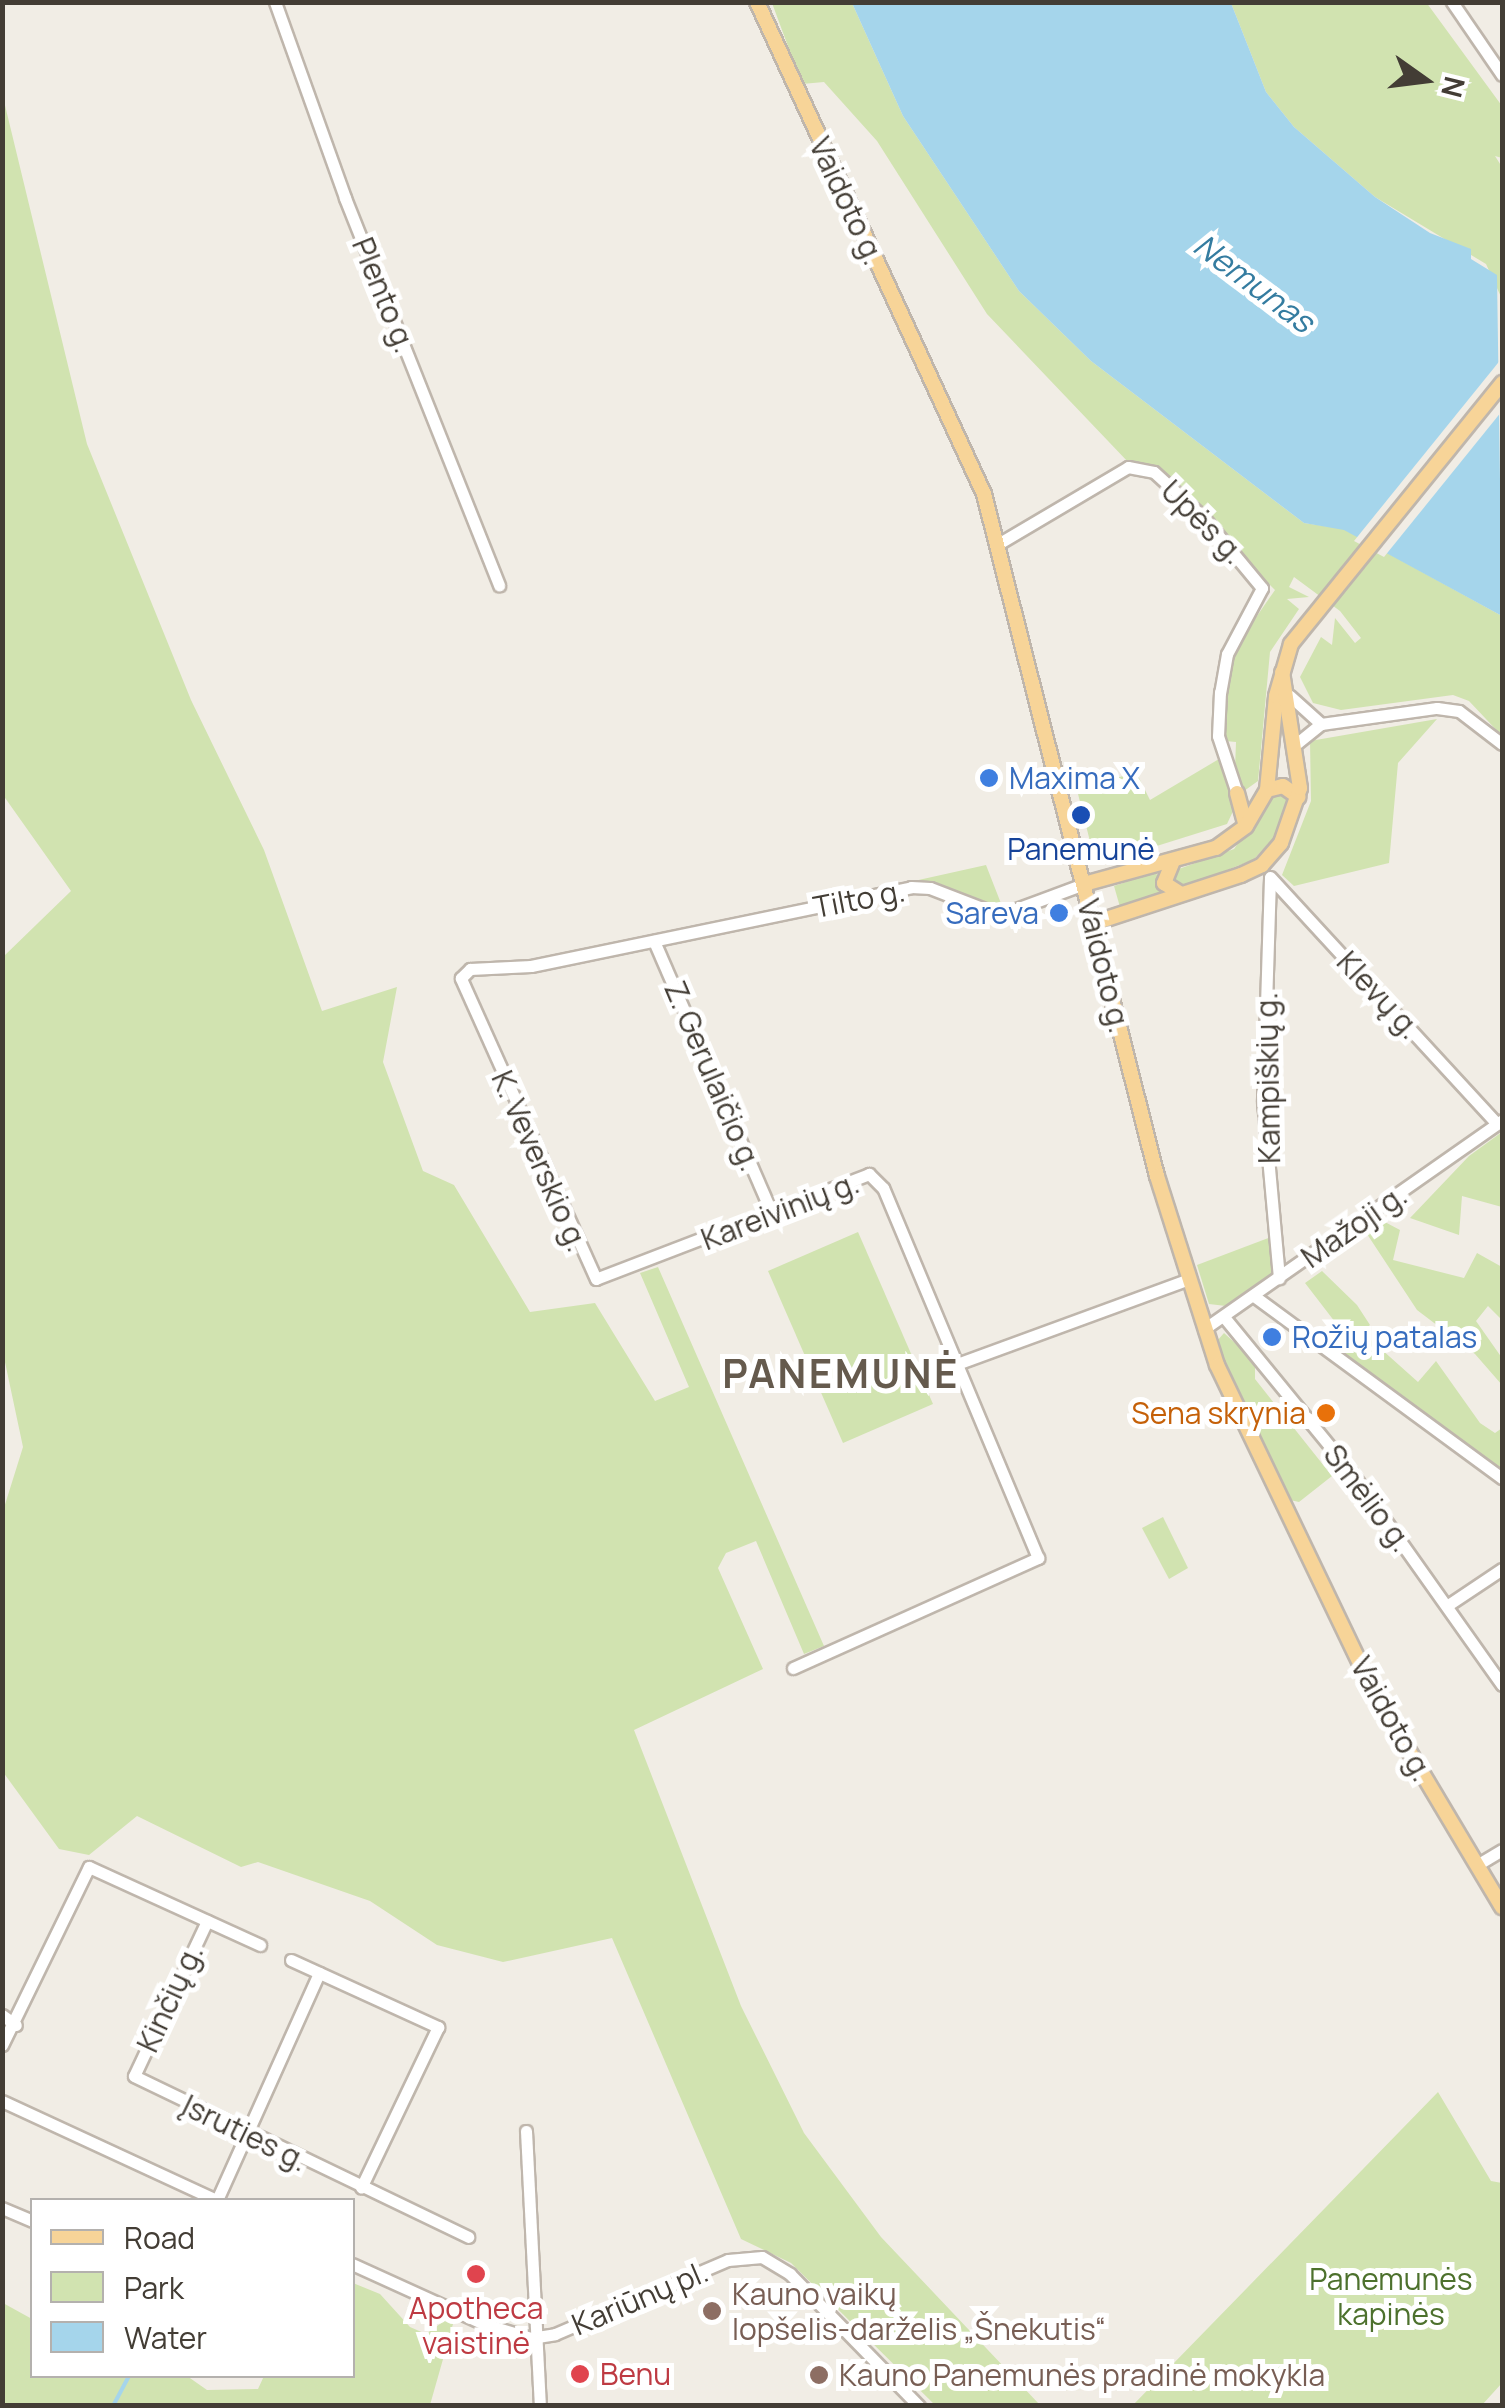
<!DOCTYPE html>
<html>
<head>
<meta charset="utf-8">
<style>
  body { margin:0 }
  #map { position:relative; width:1505px; height:2408px; overflow:hidden; background:#f1ede5; font-family:Manrope,sans-serif }
  div>[style] { position:absolute }
  .green>* { inset:0; background:#d1e3b0 }
  .water>* { inset:0; background:#a5d5eb }
  .pier>* { inset:0; background:#f1ede5 }
  .stream>* { height:4px; margin:-2px; padding:0 2px; transform-origin:2px; border-radius:2px; background:#a5d5eb }
  .roads { filter:drop-shadow(2px 0 #bfb6ac) drop-shadow(-2px 0 #bfb6ac) drop-shadow(0 2px #bfb6ac) drop-shadow(0 -2px #bfb6ac) }
  .minor>* { height:11px; margin:-5.5px; padding:0 5.5px; transform-origin:5.5px; border-radius:5.5px; background:#fff }
  .major>* { height:14px; margin:-7px; padding:0 7px; transform-origin:7px; border-radius:7px; background:#f7d498 }
  .dots>* { width:28px; height:28px; translate:-50% -50%; box-sizing:border-box; border:5px solid #fff; border-radius:50% }
  span { translate:-50% -50%; white-space:nowrap; text-align:center; line-height:1.15; -webkit-text-stroke:10px #fff; paint-order:stroke }
  .street-label { font-size:30px; color:#433d35 }
  .shop-label { font-size:30px; color:#366cbe }
  .left { translate:0 -50%; text-align:left }
  .right { translate:-100% -50%; text-align:right }
  .transit-label { font-size:30px; color:#164399 }
  .food-label { font-size:30px; color:#c56008 }
  .park-label { font-size:30px; color:#4d712d }
  .education-label { font-size:30px; color:#785e54 }
  .health-label { font-size:30px; color:#be3a42 }
  .water-label { font-size:32px; color:#347ca0; font-style:italic }
  .district-label { font-size:40px; color:#655a4d; font-weight:700; letter-spacing:2.5px }
  .frame { position:absolute; inset:0; border:5px solid #433d35; pointer-events:none }
  .legend { position:absolute; left:30px; top:2198px; width:325px; height:180px; box-sizing:border-box; background:#fff; border:2px solid #b4b1ae; margin:0; padding:12px 18px; list-style:none; font-size:30px; color:#433d35 }
  .legend li { display:flex; align-items:center; gap:20px; height:50px }
  .legend b { width:50px; border:2px solid #b4b1ae }
  .north { position:absolute; left:1375px; top:30px; width:100px; height:100px; -webkit-text-stroke:8px #fff; paint-order:stroke; rotate:104deg; font-size:28px; font-weight:700; line-height:40px; text-align:center; color:#433d35 }
  .north::after { content:''; display:block; margin:auto; width:35px; height:45px; background:#433d35; clip-path:polygon(50% 0,100% 100%,50% 72%,0 100%) }
</style>
</head>
<body>
<div id="map">
  <div class="green">
    <i style="clip-path:polygon(1426px 2px,1502px 106px,1502px 158px,1495px 156px,1502px 167px,1502px 299px,1486px 264px,1375px 197px,1294px 127px,1266px 92px,1231px 3px)"></i>
    <i style="clip-path:polygon(772px 3px,852px 3px,903px 116px,1019px 291px,1091px 361px,1304px 523px,1344px 529px,1502px 616px,1502px 736px,1469px 701px,1453px 695px,1341px 710px,1313px 703px,1300px 677px,1321px 637px,1332px 645px,1335px 618px,1355px 643px,1361px 638px,1340px 611px,1294px 577px,1289px 587px,1309px 597px,1287px 599px,1299px 609px,1270px 652px,1258px 781px,1244px 791px,1235px 769px,1236px 742px,1225px 741px,1221px 728px,1224px 687px,1237px 645px,1275px 590px,1157px 472px,1129px 463px,987px 314px,877px 141px,824px 82px,802px 84px)"></i>
    <i style="clip-path:polygon(3px 97px,87px 444px,191px 700px,264px 850px,322px 1011px,397px 987px,383px 1062px,423px 1171px,454px 1185px,530px 1312px,595px 1303px,655px 1401px,689px 1387px,640px 1273px,658px 1267px,824px 1646px,804px 1654px,756px 1541px,726px 1553px,718px 1568px,763px 1669px,634px 1730px,741px 2006px,804px 2133px,881px 2237px,1040px 2405px,935px 2405px,791px 2263px,741px 2239px,612px 1938px,503px 1962px,437px 1945px,370px 1901px,258px 1862px,241px 1867px,137px 1816px,89px 1855px,59px 1849px,3px 1772px,3px 1511px,23px 1447px,2px 1348px,3px 957px,71px 891px,3px 795px)"></i>
    <i style="clip-path:polygon(1437px 719px,1398px 763px,1389px 863px,1294px 886px,1282px 875px,1311px 801px,1310px 741px)"></i>
    <i style="clip-path:polygon(1219px 759px,1235px 807px,1227px 824px,1096px 865px,1077px 790px,1136px 772px,1150px 800px)"></i>
    <i style="clip-path:polygon(1284px 792px,1290px 797px,1281px 830px,1253px 860px,1183px 887px,1171px 879px,1176px 870px,1234px 849px,1273px 794px)"></i>
    <i style="clip-path:polygon(986px 865px,1002px 906px,984px 907px,937px 883px,914px 881px)"></i>
    <i style="clip-path:polygon(1156px 872px,1163px 893px,1120px 907px,1114px 886px)"></i>
    <i style="clip-path:polygon(1502px 1132px,1502px 1207px,1462px 1196px,1459px 1235px,1410px 1218px,1469px 1156px)"></i>
    <i style="clip-path:polygon(1383px 1221px,1400px 1230px,1393px 1260px,1464px 1278px,1477px 1253px,1502px 1267px,1502px 1320px,1488px 1306px,1476px 1321px,1502px 1358px,1502px 1385px,1475px 1354px,1417px 1310px,1367px 1234px)"></i>
    <i style="clip-path:polygon(858px 1232px,933px 1404px,843px 1443px,768px 1271px)"></i>
    <i style="clip-path:polygon(1271px 1237px,1271px 1276px,1226px 1306px,1209px 1304px,1197px 1265px)"></i>
    <i style="clip-path:polygon(1322px 1271px,1357px 1305px,1370px 1325px,1362px 1332px,1418px 1382px,1436px 1361px,1480px 1423px,1495px 1433px,1502px 1428px,1502px 1471px,1320px 1336px,1335px 1322px,1305px 1283px)"></i>
    <i style="clip-path:polygon(1224px 1333px,1255px 1361px,1255px 1379px,1332px 1476px,1299px 1502px,1290px 1500px,1221px 1356px,1217px 1341px)"></i>
    <i style="clip-path:polygon(1163px 1517px,1188px 1568px,1169px 1579px,1142px 1528px)"></i>
    <i style="clip-path:polygon(1438px 2092px,1491px 2181px,1502px 2183px,1502px 2383px,1482px 2405px,1133px 2405px)"></i>
    <i style="clip-path:polygon(353px 2283px,380px 2294px,410px 2327px,426px 2334px,444px 2321px,453px 2324px,430px 2405px,3px 2405px,3px 2303px,32px 2319px,32px 2376px,187px 2376px,207px 2390px,258px 2389px,264px 2376px,352px 2376px)"></i>
  </div>
  <div class="water">
    <i style="clip-path:polygon(852px 3px,1231px 3px,1266px 92px,1294px 127px,1375px 197px,1430px 233px,1471px 249px,1471px 259px,1497px 275px,1502px 616px,1344px 530px,1304px 523px,1091px 361px,1019px 291px,903px 116px)"></i>
  </div>
  <div class="pier">
    <i style="clip-path:polygon(1502px 358px,1502px 411px,1384px 557px,1354px 541px)"></i>
  </div>
  <div class="stream">
    <i style="left:113px;top:2406px;width:34px;rotate:-62deg"></i>
  </div>
  <div class="roads">
    <div class="minor">
      <i style="left:275px;top:2px;width:208px;rotate:70.3deg"></i>
      <i style="left:345px;top:198px;width:417px;rotate:68.3deg"></i>
      <i style="left:1452px;top:2px;width:88px;rotate:55.6deg"></i>
      <i style="left:998px;top:544px;width:151px;rotate:-30.6deg"></i>
      <i style="left:1128px;top:467px;width:26px;rotate:11deg"></i>
      <i style="left:1154px;top:472px;width:68px;rotate:42.6deg"></i>
      <i style="left:1204px;top:518px;width:91px;rotate:50.4deg"></i>
      <i style="left:1262px;top:588px;width:75px;rotate:117.9deg"></i>
      <i style="left:1227px;top:654px;width:39px;rotate:100deg"></i>
      <i style="left:1220px;top:692px;width:44px;rotate:92.6deg"></i>
      <i style="left:1218px;top:736px;width:60px;rotate:71.6deg"></i>
      <i style="left:1290px;top:696px;width:42px;rotate:42.1deg"></i>
      <i style="left:1296px;top:744px;width:32px;rotate:-39deg"></i>
      <i style="left:1321px;top:724px;width:117px;rotate:-7.9deg"></i>
      <i style="left:1437px;top:708px;width:22px;rotate:8deg"></i>
      <i style="left:1459px;top:711px;width:54px;rotate:37.5deg"></i>
      <i style="left:1270px;top:877px;width:335px;rotate:47.4deg"></i>
      <i style="left:1270px;top:878px;width:224px;rotate:91.8deg"></i>
      <i style="left:1263px;top:1102px;width:177px;rotate:84.8deg"></i>
      <i style="left:654px;top:941px;width:295px;rotate:66.6deg"></i>
      <i style="left:1254px;top:1296px;width:308px;rotate:36.3deg"></i>
      <i style="left:1224px;top:1317px;width:205px;rotate:50.7deg"></i>
      <i style="left:1354px;top:1476px;width:256px;rotate:54.7deg"></i>
      <i style="left:1204px;top:1329px;width:364px;rotate:-35deg"></i>
      <i style="left:957px;top:1364px;width:245px;rotate:-20.1deg"></i>
      <i style="left:1448px;top:1605px;width:65px;rotate:-33.7deg"></i>
      <i style="left:793px;top:1668px;width:269px;rotate:-24.2deg"></i>
      <i style="left:1038px;top:1558px;width:401px;rotate:-112.7deg"></i>
      <i style="left:883px;top:1188px;width:20px;rotate:-135deg"></i>
      <i style="left:869px;top:1174px;width:292px;rotate:159deg"></i>
      <i style="left:596px;top:1279px;width:330px;rotate:-114.2deg"></i>
      <i style="left:461px;top:978px;width:13px;rotate:-45deg"></i>
      <i style="left:470px;top:969px;width:61px;rotate:-2.8deg"></i>
      <i style="left:531px;top:966px;width:388px;rotate:-11.7deg"></i>
      <i style="left:911px;top:887px;width:19px;rotate:3deg"></i>
      <i style="left:930px;top:888px;width:75px;rotate:21.1deg"></i>
      <i style="left:1000px;top:915px;width:90px;rotate:-20.3deg"></i>
      <i style="left:1477px;top:1865px;width:29px;rotate:-31deg"></i>
      <i style="left:207px;top:1921px;width:171px;rotate:115.2deg"></i>
      <i style="left:134px;top:2076px;width:371px;rotate:25.7deg"></i>
      <i style="left:291px;top:1960px;width:162px;rotate:24.5deg"></i>
      <i style="left:438px;top:2027px;width:178px;rotate:115.6deg"></i>
      <i style="left:2px;top:2015px;width:17px;rotate:36deg"></i>
      <i style="left:2px;top:2045px;width:198px;rotate:-64deg"></i>
      <i style="left:89px;top:1867px;width:188px;rotate:24.5deg"></i>
      <i style="left:2px;top:2101px;width:236px;rotate:24.8deg"></i>
      <i style="left:526px;top:2131px;width:275px;rotate:87.1deg"></i>
      <i style="left:217px;top:2200px;width:249px;rotate:-65.8deg"></i>
      <i style="left:2px;top:2208px;width:33px;rotate:23deg"></i>
      <i style="left:352px;top:2264px;width:145px;rotate:24.4deg"></i>
      <i style="left:484px;top:2324px;width:49px;rotate:16.6deg"></i>
      <i style="left:531px;top:2338px;width:24px;rotate:-9deg"></i>
      <i style="left:555px;top:2334px;width:188px;rotate:-23.2deg"></i>
      <i style="left:728px;top:2260px;width:34px;rotate:-5deg"></i>
      <i style="left:762px;top:2257px;width:33px;rotate:31deg"></i>
      <i style="left:790px;top:2274px;width:185px;rotate:45.7deg"></i>
    </div>
    <div class="major">
      <i style="left:757px;top:2px;width:542px;rotate:65.23deg"></i>
      <i style="left:984px;top:494px;width:704px;rotate:75.77deg"></i>
      <i style="left:1157px;top:1176px;width:198px;rotate:72.4deg"></i>
      <i style="left:1217px;top:1365px;width:359px;rotate:64.4deg"></i>
      <i style="left:1372px;top:1689px;width:254px;rotate:59.2deg"></i>
      <i style="left:1267px;top:790px;width:16px;rotate:-14deg"></i>
      <i style="left:1283px;top:786px;width:19px;rotate:35deg"></i>
      <i style="left:1237px;top:793px;width:34px;rotate:75deg"></i>
      <i style="left:1173px;top:861px;width:24px;rotate:112deg"></i>
      <i style="left:1164px;top:883px;width:20px;rotate:33deg"></i>
      <i style="left:1084px;top:884px;width:137px;rotate:-15.3deg"></i>
      <i style="left:1216px;top:848px;width:37px;rotate:-36deg"></i>
      <i style="left:1246px;top:826px;width:42px;rotate:-59.7deg"></i>
      <i style="left:1267px;top:790px;width:94px;rotate:-84.5deg"></i>
      <i style="left:1276px;top:696px;width:54px;rotate:-73.9deg"></i>
      <i style="left:1291px;top:644px;width:336px;rotate:-51deg"></i>
      <i style="left:1094px;top:923px;width:155px;rotate:-18.1deg"></i>
      <i style="left:1241px;top:875px;width:23px;rotate:-25deg"></i>
      <i style="left:1262px;top:865px;width:29px;rotate:-49deg"></i>
      <i style="left:1281px;top:843px;width:58px;rotate:-70.9deg"></i>
      <i style="left:1300px;top:788px;width:117px;rotate:-98.8deg"></i>
    </div>
  </div>
  <div class="dots">
    <i style="left:989px;top:778px;background:#3f7fe0"></i>
    <i style="left:1081px;top:815px;background:#1a4fb4"></i>
    <i style="left:1059px;top:913px;background:#3f7fe0"></i>
    <i style="left:1272px;top:1337px;background:#3f7fe0"></i>
    <i style="left:1326px;top:1413px;background:#e8710a"></i>
    <i style="left:476px;top:2274px;background:#e0444e"></i>
    <i style="left:712px;top:2311px;background:#8d6e63"></i>
    <i style="left:580px;top:2374px;background:#e0444e"></i>
    <i style="left:819px;top:2375px;background:#8d6e63"></i>
  </div>
  <div class="street-label">
    <span style="left:847px;top:201px;rotate:65deg">Vaidoto g.</span>
    <span style="left:384px;top:295px;rotate:68deg">Plento g.</span>
    <span style="left:1203px;top:522px;rotate:45deg">Upės g.</span>
    <span style="left:859px;top:899px;rotate:-11deg">Tilto g.</span>
    <span style="left:1104px;top:966px;rotate:76deg">Vaidoto g.</span>
    <span style="left:1379px;top:995px;rotate:47deg">Klevų g.</span>
    <span style="left:713px;top:1076px;rotate:67deg">Z. Gerulaičio g.</span>
    <span style="left:1268px;top:1078px;rotate:-91deg">Kampiškių g.</span>
    <span style="left:540px;top:1161px;rotate:66deg">K. Veverskio g.</span>
    <span style="left:780px;top:1211px;rotate:-21deg">Kareivinių g.</span>
    <span style="left:1354px;top:1226px;rotate:-35deg">Mažoji g.</span>
    <span style="left:1368px;top:1498px;rotate:53deg">Smėlio g.</span>
    <span style="left:1392px;top:1719px;rotate:61deg">Vaidoto g.</span>
    <span style="left:170px;top:1998px;rotate:-65deg">Kinčių g.</span>
    <span style="left:245px;top:2133px;rotate:26deg">Įsruties g.</span>
    <span style="left:640px;top:2298px;rotate:-23deg">Kariūnų pl.</span>
  </div>
  <div class="shop-label">
    <span class="left" style="left:1009px;top:778px">Maxima X</span>
    <span class="right" style="left:1039px;top:913px">Sareva</span>
    <span class="left" style="left:1292px;top:1337px">Rožių patalas</span>
  </div>
  <div class="transit-label">
    <span style="left:1081px;top:849px">Panemunė</span>
  </div>
  <div class="food-label">
    <span class="right" style="left:1306px;top:1413px">Sena skrynia</span>
  </div>
  <div class="park-label">
    <span style="left:1391px;top:2296px">Panemunės<br>kapinės</span>
  </div>
  <div class="education-label">
    <span class="left" style="left:732px;top:2311px">Kauno vaikų<br>lopšelis-darželis „Šnekutis“</span>
    <span class="left" style="left:839px;top:2375px">Kauno Panemunės pradinė mokykla</span>
  </div>
  <div class="health-label">
    <span style="left:476px;top:2325px">Apotheca<br>vaistinė</span>
    <span class="left" style="left:600px;top:2374px">Benu</span>
  </div>
  <div class="water-label">
    <span style="left:1254px;top:283px;rotate:37deg">Nemunas</span>
  </div>
  <div class="district-label">
    <span style="left:841px;top:1373px">PANEMUNĖ</span>
  </div>
  <div class="frame"></div>
  <ul class="legend">
  <li><b style="height:12px;background:#f7d498"></b>Road</li>
  <li><b style="height:28px;background:#d1e3b0"></b>Park</li>
  <li><b style="height:28px;background:#a5d5eb"></b>Water</li>
  </ul>
  <div class="north">N</div>
</div>
</body>
</html>
